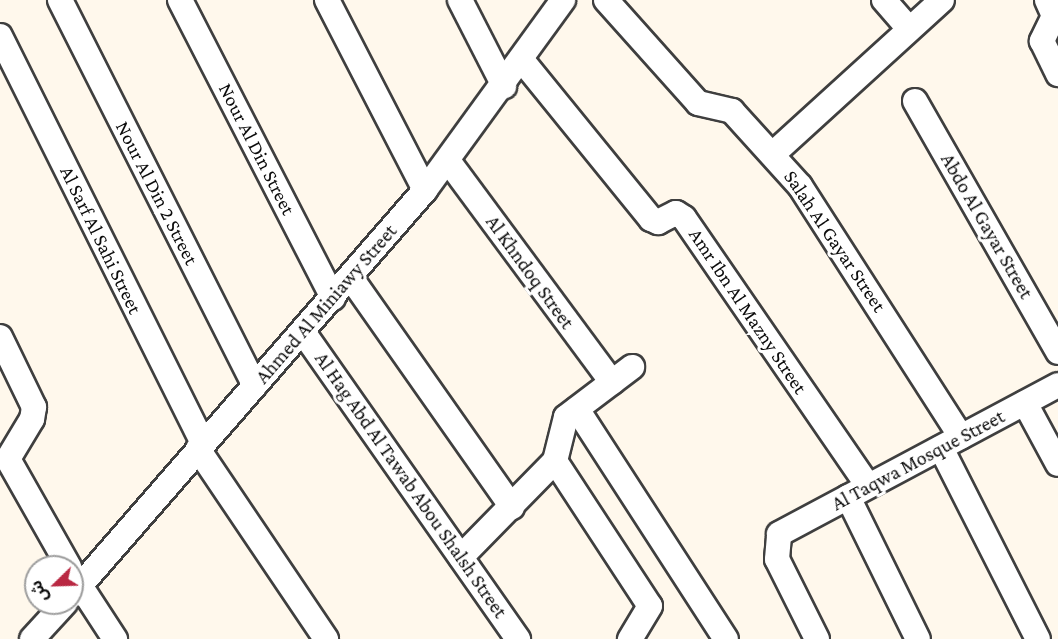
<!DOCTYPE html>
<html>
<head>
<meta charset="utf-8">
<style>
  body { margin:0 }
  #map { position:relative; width:1058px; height:639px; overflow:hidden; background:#fff8ec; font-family:"Crimson Pro","Noto Sans Arabic",serif }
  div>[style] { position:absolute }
  .roads { filter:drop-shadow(2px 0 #3f3f3f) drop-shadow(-2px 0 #3f3f3f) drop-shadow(0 2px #3f3f3f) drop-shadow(0 -2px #3f3f3f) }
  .minor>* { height:24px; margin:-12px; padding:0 12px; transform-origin:12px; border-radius:12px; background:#fff }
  span { translate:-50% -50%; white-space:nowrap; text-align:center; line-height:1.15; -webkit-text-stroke:6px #fff; paint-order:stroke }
  .street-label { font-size:20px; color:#0c0c0c }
  .north { position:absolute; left:24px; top:555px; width:60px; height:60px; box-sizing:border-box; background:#fff; border:2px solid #9e9e9e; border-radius:50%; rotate:247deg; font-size:16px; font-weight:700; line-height:24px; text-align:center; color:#0c0c0c }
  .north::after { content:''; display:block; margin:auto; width:21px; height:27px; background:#b92842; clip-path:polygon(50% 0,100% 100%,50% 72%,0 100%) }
</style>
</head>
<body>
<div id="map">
  <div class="roads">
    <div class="minor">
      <i style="left:60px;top:0;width:432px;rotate:63.2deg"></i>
      <i style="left:180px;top:0;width:335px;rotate:62.8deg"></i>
      <i style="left:327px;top:0;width:214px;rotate:62.7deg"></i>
      <i style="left:460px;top:0;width:97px;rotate:62.9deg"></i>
      <i style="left:606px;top:0;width:138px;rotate:48.2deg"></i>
      <i style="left:698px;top:103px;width:35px;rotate:13deg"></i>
      <i style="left:732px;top:111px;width:101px;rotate:47.8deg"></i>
      <i style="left:800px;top:186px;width:298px;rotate:57.3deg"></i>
      <i style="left:884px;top:0;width:38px;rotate:49deg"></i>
      <i style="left:1047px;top:0;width:17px;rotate:66deg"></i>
      <i style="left:1054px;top:16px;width:28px;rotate:116deg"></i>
      <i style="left:1042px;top:41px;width:37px;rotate:64deg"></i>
      <i style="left:0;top:36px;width:456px;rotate:63.5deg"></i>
      <i style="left:521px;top:59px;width:206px;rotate:50.9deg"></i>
      <i style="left:651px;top:219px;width:8px;rotate:23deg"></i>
      <i style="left:658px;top:222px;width:20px;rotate:-27deg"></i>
      <i style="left:676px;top:213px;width:9px;rotate:32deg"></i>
      <i style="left:684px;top:218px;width:325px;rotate:55.5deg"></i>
      <i style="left:915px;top:101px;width:289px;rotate:60.3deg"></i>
      <i style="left:774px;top:153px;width:227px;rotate:-42.3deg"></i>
      <i style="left:449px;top:162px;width:274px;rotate:53.5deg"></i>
      <i style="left:351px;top:278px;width:280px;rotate:54.9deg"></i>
      <i style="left:303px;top:332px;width:375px;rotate:55deg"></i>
      <i style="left:0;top:337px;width:78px;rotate:64.1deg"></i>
      <i style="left:34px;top:407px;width:12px;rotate:99deg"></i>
      <i style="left:32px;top:419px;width:47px;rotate:121deg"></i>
      <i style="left:8px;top:459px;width:124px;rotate:60.5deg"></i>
      <i style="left:1025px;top:403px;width:69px;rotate:61.6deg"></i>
      <i style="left:577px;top:409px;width:274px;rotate:57.1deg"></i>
      <i style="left:941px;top:448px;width:214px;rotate:63.1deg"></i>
      <i style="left:198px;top:449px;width:229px;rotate:56deg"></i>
      <i style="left:555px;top:461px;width:173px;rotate:56.8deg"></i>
      <i style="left:650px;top:606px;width:39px;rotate:121deg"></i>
      <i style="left:848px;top:497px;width:158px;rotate:63.8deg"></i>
      <i style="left:461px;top:557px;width:134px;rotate:-45.6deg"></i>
      <i style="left:555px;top:461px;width:45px;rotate:-76deg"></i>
      <i style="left:566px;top:417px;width:83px;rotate:-37.1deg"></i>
      <i style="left:72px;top:573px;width:79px;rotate:56.9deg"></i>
      <i style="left:72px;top:595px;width:537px;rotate:-48.92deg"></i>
      <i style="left:425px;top:190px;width:235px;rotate:-54deg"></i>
      <i style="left:32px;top:639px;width:49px;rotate:-47.5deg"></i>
      <i style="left:817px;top:639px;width:89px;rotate:-116.6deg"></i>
      <i style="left:777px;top:559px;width:25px;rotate:-85deg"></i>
      <i style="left:779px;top:534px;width:316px;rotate:-28.1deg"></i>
    </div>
  </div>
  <div class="street-label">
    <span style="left:257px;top:149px;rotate:63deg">Nour Al Din Street</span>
    <span style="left:157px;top:193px;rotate:63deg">Nour Al Din 2 Street</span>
    <span style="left:987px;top:226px;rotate:60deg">Abdo Al Gayar Street</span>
    <span style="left:101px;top:240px;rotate:64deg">Al Sarf Al Sahi Street</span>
    <span style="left:835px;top:241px;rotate:56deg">Salah Al Gayar Street</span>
    <span style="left:530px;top:272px;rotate:54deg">Al Khndoq Street</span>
    <span style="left:326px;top:304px;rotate:-49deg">Ahmed Al Miniawy Street</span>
    <span style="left:748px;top:311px;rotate:56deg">Amr Ibn Al Mazny Street</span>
    <span style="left:918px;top:460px;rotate:-28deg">Al Taqwa Mosque Street</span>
    <span style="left:411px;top:485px;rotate:55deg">Al Hag Abd Al Tawab Abou Shalsh Street</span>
  </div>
  <div class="north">ش</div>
</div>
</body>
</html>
